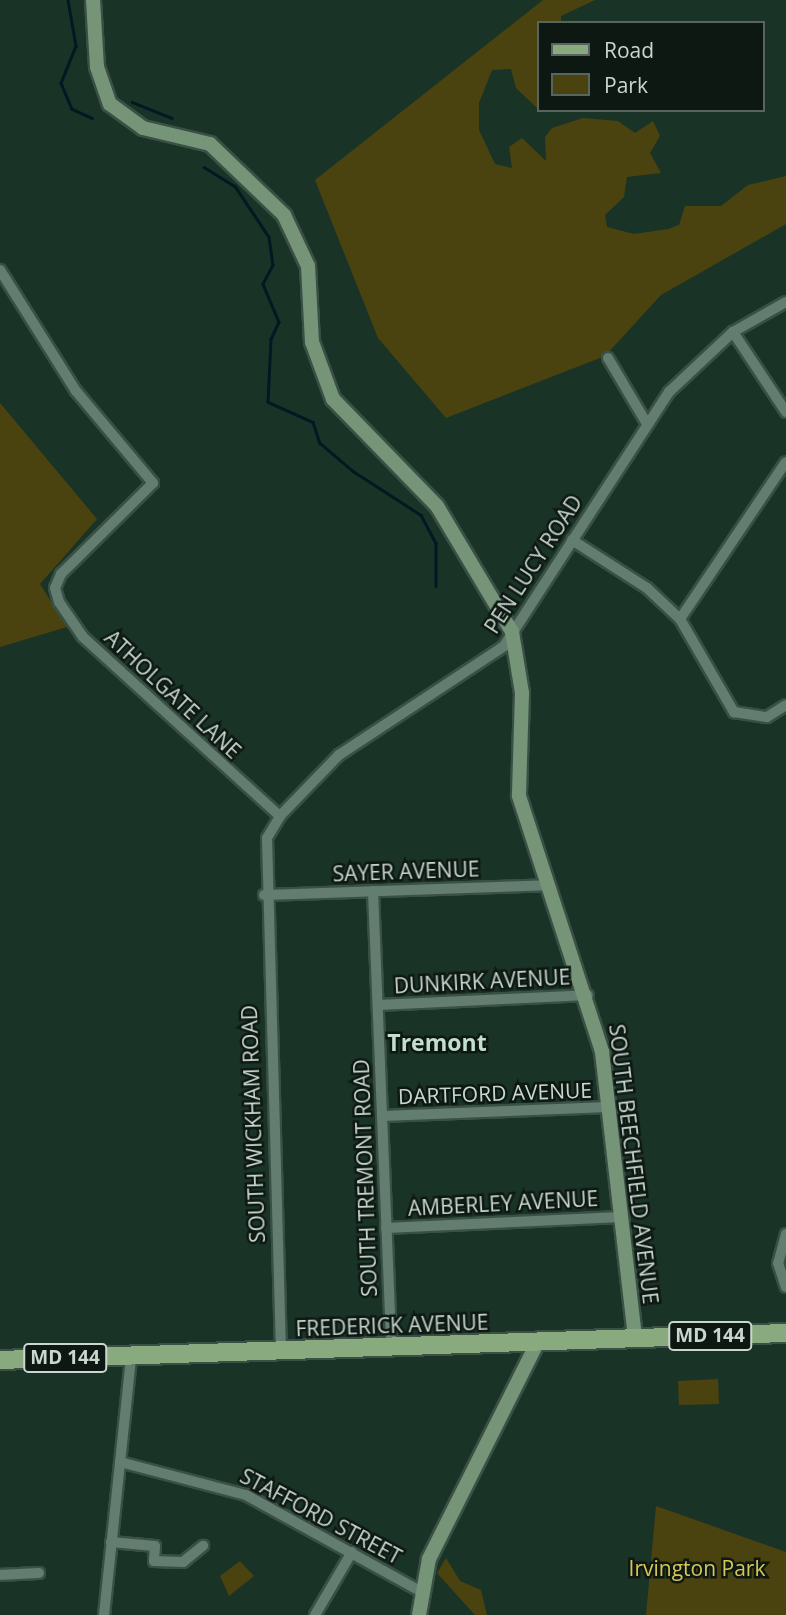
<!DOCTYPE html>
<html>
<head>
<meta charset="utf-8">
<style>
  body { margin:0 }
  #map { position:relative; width:786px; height:1615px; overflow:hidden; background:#1a3327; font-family:"Open Sans",sans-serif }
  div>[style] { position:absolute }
  .green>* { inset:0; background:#4a4310 }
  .stream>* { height:2.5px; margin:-1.25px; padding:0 1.25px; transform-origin:1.25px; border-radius:1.25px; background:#001922 }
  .roads { filter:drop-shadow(2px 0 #3a5045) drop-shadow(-2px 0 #3a5045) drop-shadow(0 2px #3a5045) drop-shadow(0 -2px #3a5045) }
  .street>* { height:10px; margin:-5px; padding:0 5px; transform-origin:5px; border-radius:5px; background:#637e70 }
  .secondary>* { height:14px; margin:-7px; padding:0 7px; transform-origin:7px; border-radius:7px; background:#769477 }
  .primary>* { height:18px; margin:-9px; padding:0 9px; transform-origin:9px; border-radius:9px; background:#89a97e }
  span { translate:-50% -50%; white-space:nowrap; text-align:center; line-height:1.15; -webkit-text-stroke:5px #0d1813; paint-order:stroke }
  .shield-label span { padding:2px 5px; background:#0d1813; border:2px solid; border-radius:5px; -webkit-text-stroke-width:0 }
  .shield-label { font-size:19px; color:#c9d7cf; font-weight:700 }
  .street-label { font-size:21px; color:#c9d7cf }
  .park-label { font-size:21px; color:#d5c656 }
  .neighbourhood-label { font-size:23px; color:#c1dece; font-weight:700 }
  .legend { position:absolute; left:537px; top:21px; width:228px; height:91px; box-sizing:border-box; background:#0d1813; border:2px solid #58645e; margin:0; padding:9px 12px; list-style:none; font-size:21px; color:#c9d7cf }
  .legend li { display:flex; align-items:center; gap:14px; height:35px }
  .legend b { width:35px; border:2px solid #58645e }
</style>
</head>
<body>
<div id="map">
  <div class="green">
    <i style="clip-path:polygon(543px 0,595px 0,561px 16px,561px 23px,539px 23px,539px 110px,516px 88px,511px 69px,492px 70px,479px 103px,479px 130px,495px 164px,512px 168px,509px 147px,522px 138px,546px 161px,545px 137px,552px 128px,583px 118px,618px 121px,635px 133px,653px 121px,660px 136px,650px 153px,661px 173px,627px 177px,624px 197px,605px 215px,607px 227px,634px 234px,668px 229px,679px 225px,685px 206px,721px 206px,748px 185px,786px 176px,786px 224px,661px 295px,605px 356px,446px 418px,378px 338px,315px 180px)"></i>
    <i style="clip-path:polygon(0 403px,97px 519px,40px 584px,67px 627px,0 647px)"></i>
    <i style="clip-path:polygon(718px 1379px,719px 1404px,679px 1405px,678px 1381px)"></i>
    <i style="clip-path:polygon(656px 1506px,786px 1552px,786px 1615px,646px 1615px)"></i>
    <i style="clip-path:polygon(446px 1558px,460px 1581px,481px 1590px,487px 1615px,475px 1615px,437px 1573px)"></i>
    <i style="clip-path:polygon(240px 1561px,254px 1576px,229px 1596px,220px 1576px)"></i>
  </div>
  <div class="stream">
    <i style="left:68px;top:0;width:47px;rotate:80.1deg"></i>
    <i style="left:76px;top:46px;width:40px;rotate:112deg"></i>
    <i style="left:61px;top:83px;width:28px;rotate:67deg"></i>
    <i style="left:72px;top:109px;width:22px;rotate:24deg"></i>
    <i style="left:132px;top:102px;width:43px;rotate:21.8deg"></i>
    <i style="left:204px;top:167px;width:36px;rotate:32deg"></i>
    <i style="left:235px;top:186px;width:61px;rotate:56.3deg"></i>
    <i style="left:269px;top:237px;width:28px;rotate:82deg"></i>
    <i style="left:273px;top:265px;width:21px;rotate:118deg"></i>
    <i style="left:263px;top:284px;width:41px;rotate:67.2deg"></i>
    <i style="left:279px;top:322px;width:19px;rotate:115deg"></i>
    <i style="left:271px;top:339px;width:63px;rotate:92.7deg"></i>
    <i style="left:268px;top:402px;width:49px;rotate:24deg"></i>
    <i style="left:313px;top:422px;width:22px;rotate:72deg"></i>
    <i style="left:320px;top:443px;width:43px;rotate:40.3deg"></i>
    <i style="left:353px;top:471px;width:81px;rotate:32.9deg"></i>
    <i style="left:421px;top:515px;width:32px;rotate:62deg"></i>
    <i style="left:436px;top:543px;width:43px;rotate:90deg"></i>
  </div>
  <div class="roads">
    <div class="street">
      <i style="left:0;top:270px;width:143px;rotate:57.9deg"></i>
      <i style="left:76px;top:391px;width:120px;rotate:50.1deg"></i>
      <i style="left:153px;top:483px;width:129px;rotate:135.3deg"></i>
      <i style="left:61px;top:574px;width:15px;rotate:113deg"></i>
      <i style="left:55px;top:588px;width:15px;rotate:74deg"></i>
      <i style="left:59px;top:602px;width:42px;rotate:55.6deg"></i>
      <i style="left:83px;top:637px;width:266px;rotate:42.3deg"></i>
      <i style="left:733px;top:332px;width:96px;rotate:56.5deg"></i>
      <i style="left:608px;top:358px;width:77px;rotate:59.4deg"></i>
      <i style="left:572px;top:540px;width:89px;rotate:32.6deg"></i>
      <i style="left:647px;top:588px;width:45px;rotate:43.2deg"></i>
      <i style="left:680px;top:619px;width:108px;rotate:59.9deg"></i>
      <i style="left:734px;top:712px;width:33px;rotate:9deg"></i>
      <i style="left:767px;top:717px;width:22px;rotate:-32deg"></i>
      <i style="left:680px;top:619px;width:189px;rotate:-56deg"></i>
      <i style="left:373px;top:891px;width:458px;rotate:87.7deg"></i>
      <i style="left:264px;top:895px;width:285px;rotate:-2deg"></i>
      <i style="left:378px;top:1005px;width:210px;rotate:-2.7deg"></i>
      <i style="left:382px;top:1116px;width:227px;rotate:-2.3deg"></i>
      <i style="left:386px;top:1228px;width:235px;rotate:-2.7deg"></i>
      <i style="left:786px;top:1234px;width:30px;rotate:105deg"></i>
      <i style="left:778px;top:1263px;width:25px;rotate:72deg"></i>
      <i style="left:281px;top:1352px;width:514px;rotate:-91.56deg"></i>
      <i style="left:267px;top:838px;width:26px;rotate:-59deg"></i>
      <i style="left:280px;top:816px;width:85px;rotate:-46deg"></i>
      <i style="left:339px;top:755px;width:198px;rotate:-33.4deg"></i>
      <i style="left:504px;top:646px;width:303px;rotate:-57deg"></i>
      <i style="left:669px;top:392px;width:88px;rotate:-43.2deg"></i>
      <i style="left:733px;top:332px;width:61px;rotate:-29.5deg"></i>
      <i style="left:120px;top:1462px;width:130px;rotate:14.7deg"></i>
      <i style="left:246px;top:1495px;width:199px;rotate:28.9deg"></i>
      <i style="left:111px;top:1542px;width:44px;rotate:5.2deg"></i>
      <i style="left:155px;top:1546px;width:15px;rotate:94deg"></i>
      <i style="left:154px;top:1561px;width:29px;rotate:2deg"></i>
      <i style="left:183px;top:1562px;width:26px;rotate:-39deg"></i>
      <i style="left:0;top:1575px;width:39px;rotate:-3deg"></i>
      <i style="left:104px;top:1615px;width:260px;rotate:-84deg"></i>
      <i style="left:315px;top:1615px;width:73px;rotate:-59.6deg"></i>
    </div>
    <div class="secondary">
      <i style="left:93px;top:0;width:67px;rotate:86.6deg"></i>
      <i style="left:97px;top:67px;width:39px;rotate:71deg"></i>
      <i style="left:110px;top:104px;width:41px;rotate:36deg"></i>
      <i style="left:143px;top:128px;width:69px;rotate:13.4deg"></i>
      <i style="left:210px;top:144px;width:103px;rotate:43.8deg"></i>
      <i style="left:284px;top:215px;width:56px;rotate:64.8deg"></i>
      <i style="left:308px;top:266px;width:76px;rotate:87deg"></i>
      <i style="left:312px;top:342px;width:61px;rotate:69.8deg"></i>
      <i style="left:333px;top:399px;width:149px;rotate:45.8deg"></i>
      <i style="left:437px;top:506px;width:147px;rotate:59.2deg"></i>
      <i style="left:512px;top:632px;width:62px;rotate:80.7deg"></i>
      <i style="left:522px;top:693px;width:103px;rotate:91.7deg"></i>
      <i style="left:519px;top:796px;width:269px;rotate:72deg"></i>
      <i style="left:602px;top:1052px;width:289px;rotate:83.4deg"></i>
      <i style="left:419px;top:1615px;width:57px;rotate:-79.9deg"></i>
      <i style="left:429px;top:1559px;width:241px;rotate:-63.4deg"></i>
    </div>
    <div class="primary">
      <i style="left:0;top:1360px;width:786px;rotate:-1.97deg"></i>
    </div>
  </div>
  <div class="shield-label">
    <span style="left:710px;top:1336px">MD 144</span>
    <span style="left:65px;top:1358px">MD 144</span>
  </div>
  <div class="street-label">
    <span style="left:533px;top:564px;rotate:-57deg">PEN LUCY ROAD</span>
    <span style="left:173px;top:694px;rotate:43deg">ATHOLGATE LANE</span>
    <span style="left:406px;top:871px;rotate:-2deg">SAYER AVENUE</span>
    <span style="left:482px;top:981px;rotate:-3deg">DUNKIRK AVENUE</span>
    <span style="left:495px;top:1093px;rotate:-2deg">DARTFORD AVENUE</span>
    <span style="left:253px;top:1124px;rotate:-92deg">SOUTH WICKHAM ROAD</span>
    <span style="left:634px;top:1164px;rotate:83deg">SOUTH BEECHFIELD AVENUE</span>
    <span style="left:365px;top:1178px;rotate:-92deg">SOUTH TREMONT ROAD</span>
    <span style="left:503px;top:1203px;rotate:-3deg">AMBERLEY AVENUE</span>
    <span style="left:392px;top:1325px;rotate:-2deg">FREDERICK AVENUE</span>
    <span style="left:321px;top:1516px;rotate:28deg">STAFFORD STREET</span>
  </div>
  <div class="park-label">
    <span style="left:697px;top:1568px">Irvington Park</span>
  </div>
  <div class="neighbourhood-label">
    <span style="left:437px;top:1042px">Tremont</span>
  </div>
  <ul class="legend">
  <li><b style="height:9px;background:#89a97e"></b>Road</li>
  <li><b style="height:19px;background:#4a4310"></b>Park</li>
  </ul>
</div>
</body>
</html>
